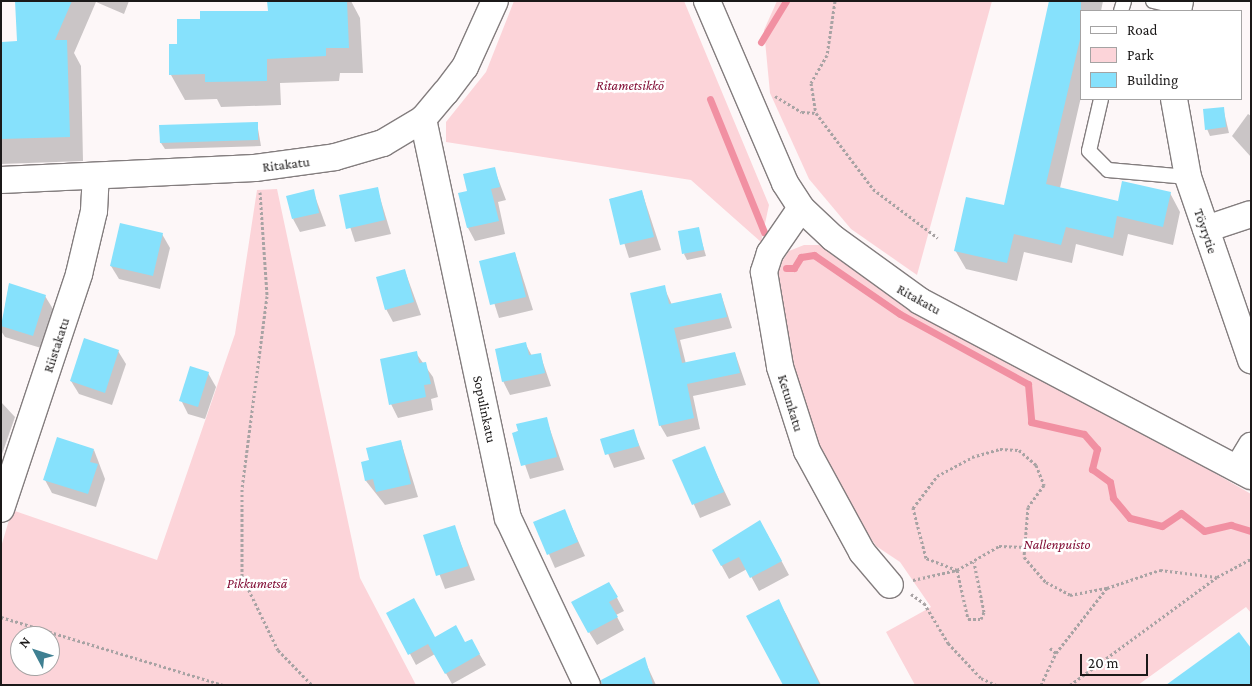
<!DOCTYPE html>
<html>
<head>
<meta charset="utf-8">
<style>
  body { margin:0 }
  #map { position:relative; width:1252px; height:686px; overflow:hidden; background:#fdf7f8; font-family:"Crimson Pro",serif }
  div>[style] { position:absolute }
  .green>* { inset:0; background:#fcd4d9 }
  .shadow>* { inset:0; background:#0003 }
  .stream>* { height:7px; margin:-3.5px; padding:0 3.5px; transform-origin:3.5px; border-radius:3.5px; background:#f190a2 }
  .building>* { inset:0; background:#86e1fc }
  .path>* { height:3px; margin-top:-1.5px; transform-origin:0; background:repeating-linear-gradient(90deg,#a8a3a4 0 2.5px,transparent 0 5px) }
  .roads { filter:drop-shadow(1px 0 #837d7e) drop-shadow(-1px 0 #837d7e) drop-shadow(0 1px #837d7e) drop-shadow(0 -1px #837d7e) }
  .lane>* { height:14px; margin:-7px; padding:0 7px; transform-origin:7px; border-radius:7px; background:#fff }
  .street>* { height:26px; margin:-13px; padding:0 13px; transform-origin:13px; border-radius:13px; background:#fff }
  span { translate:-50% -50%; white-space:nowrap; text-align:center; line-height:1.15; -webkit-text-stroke:5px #fff; paint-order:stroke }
  .park-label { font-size:14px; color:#820e36; font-style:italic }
  .street-label { font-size:14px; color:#1b1919 }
  .frame { position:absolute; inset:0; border:2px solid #1b1919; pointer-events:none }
  .legend { position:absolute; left:1080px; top:10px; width:162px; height:90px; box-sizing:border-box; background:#fff; border:1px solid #a4a3a3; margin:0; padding:6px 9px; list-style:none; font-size:15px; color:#1b1919 }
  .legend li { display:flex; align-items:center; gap:10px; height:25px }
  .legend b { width:25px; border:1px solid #a4a3a3 }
  .north { position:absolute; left:10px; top:626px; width:50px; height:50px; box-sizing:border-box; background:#fff; border:1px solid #a4a3a3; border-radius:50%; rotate:310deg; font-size:14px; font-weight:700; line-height:20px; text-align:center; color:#1b1919 }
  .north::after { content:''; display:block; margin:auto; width:18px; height:22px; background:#3f8092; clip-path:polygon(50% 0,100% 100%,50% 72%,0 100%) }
  .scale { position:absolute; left:1080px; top:654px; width:68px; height:22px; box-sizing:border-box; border:2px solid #1b1919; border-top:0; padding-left:6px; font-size:15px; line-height:18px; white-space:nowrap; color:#1b1919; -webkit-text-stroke:4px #fff; paint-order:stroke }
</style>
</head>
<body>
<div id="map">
  <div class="green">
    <i style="clip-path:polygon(514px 1px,684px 1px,769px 205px,761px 242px,691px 180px,446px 142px,446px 122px,486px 72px)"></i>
    <i style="clip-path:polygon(777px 1px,992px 1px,917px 275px,851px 229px,809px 179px,770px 93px,764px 30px)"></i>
    <i style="clip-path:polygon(evenodd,277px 189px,360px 578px,416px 685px,1px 685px,1px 547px,12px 510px,157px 560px,235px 334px,257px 190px,277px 189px,20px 636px,50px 636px,50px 666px,20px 666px,20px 636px)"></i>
    <i style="clip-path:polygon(804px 245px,819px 245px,912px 311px,1112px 414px,1251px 494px,1251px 613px,1246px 607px,1138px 685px,915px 685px,886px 632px,931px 607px,900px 562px,876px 546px,838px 489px,807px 423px,790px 373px,775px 272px,789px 251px)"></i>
  </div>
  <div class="shadow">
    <i style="clip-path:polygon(17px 1px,129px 1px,124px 14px,96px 2px,74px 53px,81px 66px,83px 161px,1px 164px,1px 43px,18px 43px)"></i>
    <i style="clip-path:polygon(269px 1px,351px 1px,360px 18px,363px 73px,340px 73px,339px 81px,280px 83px,281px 105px,221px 107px,217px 99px,185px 100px,171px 75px,178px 45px,202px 20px,269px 12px)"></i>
    <i style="clip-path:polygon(1051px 1px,1103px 1px,1101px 11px,1081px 11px,1081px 97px,1060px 188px,1119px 202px,1170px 193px,1180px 212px,1173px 245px,1128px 234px,1123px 256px,1076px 244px,1072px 263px,1024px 252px,1017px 281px,966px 269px,955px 250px,1005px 207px)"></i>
    <i style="clip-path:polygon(1223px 108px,1229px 133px,1210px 136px,1207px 129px)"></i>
    <i style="clip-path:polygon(1248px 114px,1251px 116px,1251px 157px,1232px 136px)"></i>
    <i style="clip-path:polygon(257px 123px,261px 146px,165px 149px,161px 143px,161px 126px)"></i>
    <i style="clip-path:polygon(494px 168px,506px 200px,498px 202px,505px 234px,475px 241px,468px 228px,469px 192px)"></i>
    <i style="clip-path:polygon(377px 188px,391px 234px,355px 242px,340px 196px)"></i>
    <i style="clip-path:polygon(313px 191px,326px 226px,300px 232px,293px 219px)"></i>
    <i style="clip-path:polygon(642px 192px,661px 250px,629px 258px,610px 199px)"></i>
    <i style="clip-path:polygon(698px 229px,706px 256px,687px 260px,684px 254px)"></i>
    <i style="clip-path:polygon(162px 234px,170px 248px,160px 289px,119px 279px,111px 266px)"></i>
    <i style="clip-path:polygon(515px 253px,533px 310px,499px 318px,481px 262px)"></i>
    <i style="clip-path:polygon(405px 271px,421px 315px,393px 322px,386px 309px)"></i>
    <i style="clip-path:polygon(9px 285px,45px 296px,53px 309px,41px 348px,5px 337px,1px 331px)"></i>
    <i style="clip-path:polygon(664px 287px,672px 305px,721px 294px,732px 328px,680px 340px,686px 364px,735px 353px,746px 385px,693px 396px,700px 429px,667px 437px,660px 425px)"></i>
    <i style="clip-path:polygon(525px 343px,532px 356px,540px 354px,551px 386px,510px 395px,503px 381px)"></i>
    <i style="clip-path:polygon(118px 351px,126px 364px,112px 405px,79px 394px,71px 381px)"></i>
    <i style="clip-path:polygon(416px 353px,433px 377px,438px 397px,431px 399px,433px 410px,398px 418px,391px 404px)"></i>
    <i style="clip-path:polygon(208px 373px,216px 387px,205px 419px,188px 414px,181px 400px)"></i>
    <i style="clip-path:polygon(1px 402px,15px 417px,1px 457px)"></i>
    <i style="clip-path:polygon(546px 418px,564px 470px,530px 479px,514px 433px)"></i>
    <i style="clip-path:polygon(633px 430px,645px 459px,614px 468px,602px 439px)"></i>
    <i style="clip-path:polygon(401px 442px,418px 497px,385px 505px,366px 481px,370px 461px)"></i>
    <i style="clip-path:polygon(704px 448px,731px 505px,700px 518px,674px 460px)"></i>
    <i style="clip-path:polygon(94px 450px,105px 479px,96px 507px,52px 493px,45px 480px)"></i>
    <i style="clip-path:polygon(564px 510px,585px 556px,555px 568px,535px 522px)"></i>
    <i style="clip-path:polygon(454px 526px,475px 580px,445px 589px,425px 536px)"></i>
    <i style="clip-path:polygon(767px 534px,789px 575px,759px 591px,747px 569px,729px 579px,713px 550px)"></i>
    <i style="clip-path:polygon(609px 583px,624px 611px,616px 615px,624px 630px,597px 645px,589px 632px)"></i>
    <i style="clip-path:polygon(778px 601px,786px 614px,821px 685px,784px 685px)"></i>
    <i style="clip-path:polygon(388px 613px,435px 638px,465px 644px,471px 640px,486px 665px,452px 684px,435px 654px,416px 665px)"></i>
    <i style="clip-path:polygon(644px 659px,656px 685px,619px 685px)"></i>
  </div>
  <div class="stream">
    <i style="left:761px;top:42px;width:48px;rotate:-58.6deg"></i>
    <i style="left:710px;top:99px;width:144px;rotate:67.9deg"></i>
    <i style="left:786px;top:268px;width:8px"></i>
    <i style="left:794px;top:268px;width:13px;rotate:-58deg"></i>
    <i style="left:801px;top:257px;width:13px;rotate:-9deg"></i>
    <i style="left:814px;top:255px;width:104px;rotate:34.5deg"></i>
    <i style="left:900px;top:314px;width:146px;rotate:28.7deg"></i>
    <i style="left:1028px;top:384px;width:38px;rotate:85deg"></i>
    <i style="left:1031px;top:422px;width:54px;rotate:12.8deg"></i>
    <i style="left:1084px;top:434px;width:20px;rotate:49deg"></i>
    <i style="left:1097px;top:449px;width:21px;rotate:104deg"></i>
    <i style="left:1092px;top:469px;width:22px;rotate:36deg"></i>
    <i style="left:1110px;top:482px;width:16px;rotate:79deg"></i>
    <i style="left:1113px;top:498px;width:26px;rotate:50deg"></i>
    <i style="left:1130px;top:518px;width:33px;rotate:14deg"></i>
    <i style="left:1162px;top:526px;width:23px;rotate:-34deg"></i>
    <i style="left:1181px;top:513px;width:29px;rotate:38deg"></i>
    <i style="left:1204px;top:531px;width:28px;rotate:-13deg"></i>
    <i style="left:1231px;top:525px;width:21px;rotate:17deg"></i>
  </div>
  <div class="building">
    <i style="clip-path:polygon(15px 1px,72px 1px,55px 40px,67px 40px,70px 137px,1px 139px,2px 42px,17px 41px)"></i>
    <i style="clip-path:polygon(267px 1px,347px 1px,349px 48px,326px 48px,326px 56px,267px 59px,267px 81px,205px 82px,205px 74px,169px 75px,169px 44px,177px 44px,177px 19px,200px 19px,200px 11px,268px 11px)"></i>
    <i style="clip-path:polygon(1049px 1px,1081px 1px,1081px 35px,1046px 184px,1118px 201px,1122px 181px,1171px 192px,1163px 227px,1117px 216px,1113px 238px,1066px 227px,1061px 245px,1014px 234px,1007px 263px,954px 251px,966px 197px,1004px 205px)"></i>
    <i style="clip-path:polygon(1224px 107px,1226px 127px,1205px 130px,1203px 109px)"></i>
    <i style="clip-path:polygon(258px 122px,258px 140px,160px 143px,159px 125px)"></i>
    <i style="clip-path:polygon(495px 167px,500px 187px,491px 189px,499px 221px,467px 228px,458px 193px,467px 191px,463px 174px)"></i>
    <i style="clip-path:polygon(378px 187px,385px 220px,346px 229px,339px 195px)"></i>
    <i style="clip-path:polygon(314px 189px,319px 213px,292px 219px,286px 196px)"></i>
    <i style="clip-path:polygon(642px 190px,654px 237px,620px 245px,609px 199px)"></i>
    <i style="clip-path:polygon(120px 223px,163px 233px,153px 276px,110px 266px)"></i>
    <i style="clip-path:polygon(699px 227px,704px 250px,682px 254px,678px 231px)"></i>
    <i style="clip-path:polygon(515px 252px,526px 297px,490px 305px,479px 261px)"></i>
    <i style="clip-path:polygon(405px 269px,414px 302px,385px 310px,376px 277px)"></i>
    <i style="clip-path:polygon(9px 283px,46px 295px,33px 336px,1px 326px)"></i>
    <i style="clip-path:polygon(665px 285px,669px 304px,721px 293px,727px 317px,674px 328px,682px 363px,735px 352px,740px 373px,687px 384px,694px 418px,659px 426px,630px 293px)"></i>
    <i style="clip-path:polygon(84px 338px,119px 350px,105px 393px,70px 381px)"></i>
    <i style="clip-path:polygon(526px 342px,529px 355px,541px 353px,545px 373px,502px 382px,495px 349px)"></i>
    <i style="clip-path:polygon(417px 351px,419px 363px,426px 362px,431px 384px,424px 385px,426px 397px,389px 405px,380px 359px)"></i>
    <i style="clip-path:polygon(190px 366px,209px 372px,198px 407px,179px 401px)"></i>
    <i style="clip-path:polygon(547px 417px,557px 457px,521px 466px,512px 433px,518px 431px,516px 424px)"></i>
    <i style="clip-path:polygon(634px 429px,639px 446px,605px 455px,600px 439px)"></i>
    <i style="clip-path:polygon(57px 437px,94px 449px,90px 462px,98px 464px,88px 494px,43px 480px)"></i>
    <i style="clip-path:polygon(401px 440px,411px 484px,376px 492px,373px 479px,365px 481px,361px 462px,369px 460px,366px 448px)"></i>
    <i style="clip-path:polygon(705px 446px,724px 492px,692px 505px,672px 460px)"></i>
    <i style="clip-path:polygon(565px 509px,578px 542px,547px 555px,533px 522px)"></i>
    <i style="clip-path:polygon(760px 520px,782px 561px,750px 578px,739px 557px,721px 566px,712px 550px)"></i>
    <i style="clip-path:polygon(455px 525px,468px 566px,436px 576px,423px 535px)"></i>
    <i style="clip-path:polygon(609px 582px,618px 597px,609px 602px,618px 617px,588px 633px,571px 602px)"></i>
    <i style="clip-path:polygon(414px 598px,435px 637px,456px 625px,465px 642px,472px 639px,480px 654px,445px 674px,428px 644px,408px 655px,386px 613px)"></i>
    <i style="clip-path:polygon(779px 599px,800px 646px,820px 685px,783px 685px,746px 616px)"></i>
    <i style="clip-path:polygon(1239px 632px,1251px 648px,1251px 685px,1166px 685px)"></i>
    <i style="clip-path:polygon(645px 657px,653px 685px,602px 685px,601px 680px)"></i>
  </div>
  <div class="path">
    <i style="left:835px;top:1px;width:55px;rotate:98.4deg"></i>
    <i style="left:827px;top:55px;width:32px;rotate:120deg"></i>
    <i style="left:811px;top:83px;width:30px;rotate:81deg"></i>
    <i style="left:816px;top:113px;width:95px;rotate:53.1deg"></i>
    <i style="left:873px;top:189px;width:81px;rotate:37deg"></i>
    <i style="left:775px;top:96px;width:31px;rotate:31deg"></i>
    <i style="left:802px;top:112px;width:14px;rotate:4deg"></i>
    <i style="left:260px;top:192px;width:104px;rotate:86.1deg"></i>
    <i style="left:267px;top:296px;width:195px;rotate:97.4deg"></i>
    <i style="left:242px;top:489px;width:87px;rotate:90deg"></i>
    <i style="left:242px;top:576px;width:82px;rotate:64.1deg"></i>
    <i style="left:278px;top:650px;width:49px;rotate:45.8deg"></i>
    <i style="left:957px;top:570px;width:33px;rotate:-159deg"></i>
    <i style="left:926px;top:558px;width:52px;rotate:-104.6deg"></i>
    <i style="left:913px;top:508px;width:40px;rotate:-53deg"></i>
    <i style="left:937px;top:476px;width:40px;rotate:-28deg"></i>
    <i style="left:972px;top:457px;width:29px;rotate:-16deg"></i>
    <i style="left:1000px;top:449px;width:19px;rotate:3deg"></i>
    <i style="left:1019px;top:450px;width:23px;rotate:41deg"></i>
    <i style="left:1036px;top:465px;width:22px;rotate:68deg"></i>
    <i style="left:1044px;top:485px;width:27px;rotate:126deg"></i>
    <i style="left:1028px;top:507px;width:50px;rotate:94.6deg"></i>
    <i style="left:1024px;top:557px;width:33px;rotate:49deg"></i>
    <i style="left:1046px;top:582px;width:27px;rotate:28deg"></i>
    <i style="left:1070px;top:595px;width:38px;rotate:-11deg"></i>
    <i style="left:957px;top:570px;width:50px;rotate:77.3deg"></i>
    <i style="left:968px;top:619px;width:13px"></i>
    <i style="left:981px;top:619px;width:8px;rotate:-67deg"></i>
    <i style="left:984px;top:612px;width:51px;rotate:-101.3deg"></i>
    <i style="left:913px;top:580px;width:45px;rotate:-12.8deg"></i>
    <i style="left:957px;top:570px;width:48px;rotate:-29.7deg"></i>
    <i style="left:999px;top:546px;width:26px;rotate:2deg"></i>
    <i style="left:911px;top:594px;width:16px;rotate:35deg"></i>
    <i style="left:924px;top:603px;width:47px;rotate:59deg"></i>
    <i style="left:948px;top:643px;width:48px;rotate:46.7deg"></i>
    <i style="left:981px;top:678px;width:17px;rotate:25deg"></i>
    <i style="left:1px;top:617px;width:232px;rotate:17deg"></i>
    <i style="left:1050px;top:648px;width:8px;rotate:40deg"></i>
    <i style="left:1041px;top:685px;width:35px;rotate:-65deg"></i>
    <i style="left:1056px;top:653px;width:83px;rotate:-51.9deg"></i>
    <i style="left:1107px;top:588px;width:56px;rotate:-18.8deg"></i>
    <i style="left:1160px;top:570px;width:57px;rotate:7deg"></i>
    <i style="left:1070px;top:685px;width:182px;rotate:-36.3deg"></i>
    <i style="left:1217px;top:577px;width:38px;rotate:-28deg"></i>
  </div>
  <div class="roads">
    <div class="lane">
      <i style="left:1153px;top:1px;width:27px;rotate:13deg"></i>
      <i style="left:1121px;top:11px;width:10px;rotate:-73deg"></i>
      <i style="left:1101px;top:99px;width:53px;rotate:103deg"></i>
      <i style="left:1089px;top:151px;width:27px;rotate:45deg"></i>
      <i style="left:1108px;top:170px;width:80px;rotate:5deg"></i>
    </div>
    <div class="street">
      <i style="left:707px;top:1px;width:198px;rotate:66.8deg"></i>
      <i style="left:785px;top:183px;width:30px;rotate:57deg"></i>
      <i style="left:801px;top:208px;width:44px;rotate:43.2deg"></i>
      <i style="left:833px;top:238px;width:107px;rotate:35.9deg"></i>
      <i style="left:920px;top:301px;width:374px;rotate:27.9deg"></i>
      <i style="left:1178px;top:11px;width:10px;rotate:-79deg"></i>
      <i style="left:1174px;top:99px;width:79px;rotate:79.8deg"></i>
      <i style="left:1188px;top:177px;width:194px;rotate:71deg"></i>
      <i style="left:423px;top:119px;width:408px;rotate:78deg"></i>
      <i style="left:508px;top:518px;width:185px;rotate:64.7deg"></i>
      <i style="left:1px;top:180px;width:254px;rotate:-2.7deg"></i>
      <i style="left:255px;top:168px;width:81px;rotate:-7.8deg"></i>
      <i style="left:335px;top:157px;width:50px;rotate:-16.3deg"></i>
      <i style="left:383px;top:143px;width:47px;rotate:-31deg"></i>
      <i style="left:423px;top:119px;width:35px;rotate:-50deg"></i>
      <i style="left:446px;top:92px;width:31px;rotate:-53deg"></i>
      <i style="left:465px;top:67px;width:72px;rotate:-65.6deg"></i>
      <i style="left:801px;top:208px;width:55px;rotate:124.6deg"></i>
      <i style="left:770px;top:253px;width:20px;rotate:108deg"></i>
      <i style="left:764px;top:272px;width:96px;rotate:80.4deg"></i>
      <i style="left:780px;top:367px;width:88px;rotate:72.2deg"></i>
      <i style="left:807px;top:451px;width:115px;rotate:61.4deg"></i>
      <i style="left:862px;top:552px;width:43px;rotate:49.7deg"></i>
      <i style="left:1206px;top:229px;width:47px;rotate:-18.4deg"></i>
      <i style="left:1238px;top:468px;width:26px;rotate:-59deg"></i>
      <i style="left:1px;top:509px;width:248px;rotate:-71.6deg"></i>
      <i style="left:79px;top:274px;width:65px;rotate:-76.6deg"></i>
      <i style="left:94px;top:211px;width:33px;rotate:-87deg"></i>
    </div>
  </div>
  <div class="park-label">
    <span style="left:630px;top:85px">Ritametsikkö</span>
    <span style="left:1057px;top:544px">Nallenpuisto</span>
    <span style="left:257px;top:583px">Pikkumetsä</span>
  </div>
  <div class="street-label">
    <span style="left:286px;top:164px;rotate:-7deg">Ritakatu</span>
    <span style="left:1206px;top:231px;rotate:71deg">Töyrytie</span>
    <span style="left:919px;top:299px;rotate:29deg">Ritakatu</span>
    <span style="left:56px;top:345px;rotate:-72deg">Riistakatu</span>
    <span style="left:791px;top:403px;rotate:73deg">Ketunkatu</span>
    <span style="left:485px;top:409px;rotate:78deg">Sopulinkatu</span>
  </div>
  <div class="frame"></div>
  <ul class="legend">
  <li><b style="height:6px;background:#fff"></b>Road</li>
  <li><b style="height:14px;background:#fcd4d9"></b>Park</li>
  <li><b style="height:14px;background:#86e1fc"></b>Building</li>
  </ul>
  <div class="north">N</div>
  <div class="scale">20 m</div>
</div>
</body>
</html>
